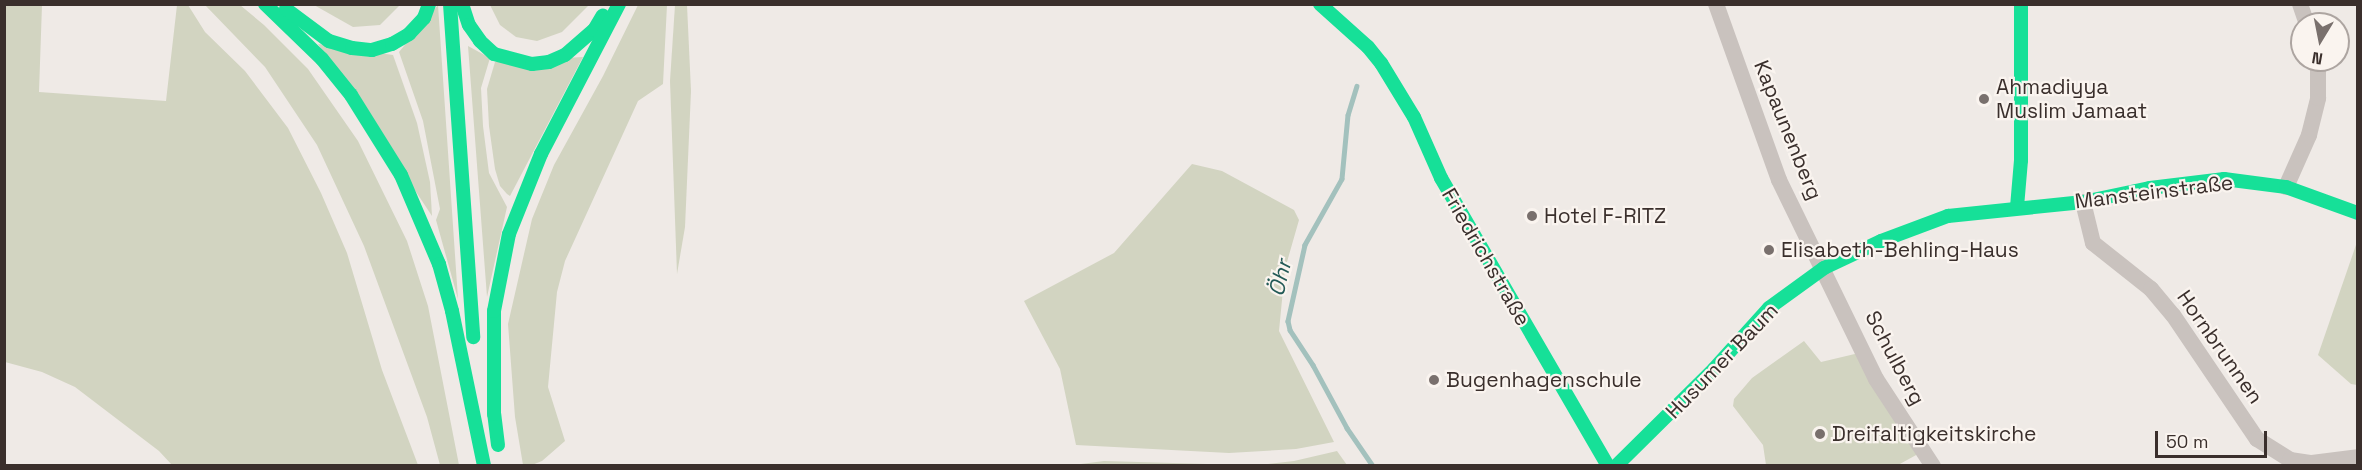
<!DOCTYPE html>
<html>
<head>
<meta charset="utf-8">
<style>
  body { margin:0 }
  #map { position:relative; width:2362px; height:470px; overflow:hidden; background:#efeae6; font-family:"Space Grotesk",sans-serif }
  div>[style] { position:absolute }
  .green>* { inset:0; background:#d2d4c1 }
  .stream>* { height:4.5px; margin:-2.25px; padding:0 2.25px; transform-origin:2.25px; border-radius:2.25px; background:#a3c1bd }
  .street>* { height:16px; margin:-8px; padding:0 8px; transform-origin:8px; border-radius:8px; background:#c9c2be }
  .fast>* { height:14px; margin:-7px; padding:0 7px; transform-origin:7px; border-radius:7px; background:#16e098 }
  .dots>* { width:16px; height:16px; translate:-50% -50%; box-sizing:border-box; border:3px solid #faf4ef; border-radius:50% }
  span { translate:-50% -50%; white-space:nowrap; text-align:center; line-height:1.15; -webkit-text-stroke:4.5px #faf4ef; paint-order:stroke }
  .poi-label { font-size:21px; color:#3a2f2c }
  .left { translate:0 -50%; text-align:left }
  .street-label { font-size:21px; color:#3a2f2c }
  .water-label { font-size:22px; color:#235a57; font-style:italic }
  .frame { position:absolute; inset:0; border:6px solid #3a2f2c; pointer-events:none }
  .north { position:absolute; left:2290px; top:12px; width:60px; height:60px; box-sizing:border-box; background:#faf4ef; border:2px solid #ada5a1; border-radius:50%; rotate:190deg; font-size:16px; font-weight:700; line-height:24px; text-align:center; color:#3a2f2c }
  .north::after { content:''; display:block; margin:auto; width:21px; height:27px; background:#79706d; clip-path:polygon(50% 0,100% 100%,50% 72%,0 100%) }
  .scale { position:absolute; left:2155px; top:431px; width:112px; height:27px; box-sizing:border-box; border:3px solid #3a2f2c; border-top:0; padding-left:8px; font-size:18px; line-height:21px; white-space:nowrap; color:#3a2f2c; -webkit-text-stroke:4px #faf4ef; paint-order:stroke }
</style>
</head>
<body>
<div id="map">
  <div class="green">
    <i style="clip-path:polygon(4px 5px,42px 5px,39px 92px,166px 101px,177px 5px,188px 5px,205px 32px,245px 71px,288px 128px,321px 193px,347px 253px,382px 370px,418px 465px,172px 465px,159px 451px,75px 387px,42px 372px,5px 362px)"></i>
    <i style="clip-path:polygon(205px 5px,240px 5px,264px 25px,308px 69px,358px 141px,407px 241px,428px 306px,459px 465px,440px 465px,427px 417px,364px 246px,317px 145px,265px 67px)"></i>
    <i style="clip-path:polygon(314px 5px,400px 5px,380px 25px,353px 27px)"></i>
    <i style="clip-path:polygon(438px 5px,458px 299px,436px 220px,440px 209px,423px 121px,399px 52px)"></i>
    <i style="clip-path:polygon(490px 5px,490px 4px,589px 5px,562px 32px,537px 41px,516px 37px,500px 25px)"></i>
    <i style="clip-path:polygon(638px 5px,667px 5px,663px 84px,638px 101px,565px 261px,557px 292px,548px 387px,565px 441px,542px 461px,532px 465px,523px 465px,515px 417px,508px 324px,532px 219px,554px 165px,603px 76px)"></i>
    <i style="clip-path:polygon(675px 5px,687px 5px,691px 91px,685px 227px,677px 274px,670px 81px)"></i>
    <i style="clip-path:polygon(318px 44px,393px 55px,417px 123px,430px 182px,432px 216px)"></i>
    <i style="clip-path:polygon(468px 46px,490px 58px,481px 88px,483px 126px,489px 173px,507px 207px,487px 297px)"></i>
    <i style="clip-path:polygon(583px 57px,510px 196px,507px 194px,500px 186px,495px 169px,489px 126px,487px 89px,495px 62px)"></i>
    <i style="clip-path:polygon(1192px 164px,1222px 171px,1294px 210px,1299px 220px,1285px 269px,1279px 331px,1334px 442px,1296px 449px,1229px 453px,1076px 445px,1060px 369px,1024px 301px,1114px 253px)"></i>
    <i style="clip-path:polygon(2357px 242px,2357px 385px,2351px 384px,2318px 355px)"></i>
    <i style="clip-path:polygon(1804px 341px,1821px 362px,1859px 353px,1918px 454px,1898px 465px,1766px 465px,1763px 445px,1733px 406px,1734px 399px,1752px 378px)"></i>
    <i style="clip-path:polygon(1337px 451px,1347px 465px,1260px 465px,1294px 461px)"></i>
    <i style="clip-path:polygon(1104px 461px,1242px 465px,1073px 465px)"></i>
  </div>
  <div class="stream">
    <i style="left:1357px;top:86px;width:30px;rotate:107deg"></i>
    <i style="left:1348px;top:115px;width:64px;rotate:95.4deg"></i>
    <i style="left:1342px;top:179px;width:76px;rotate:119.3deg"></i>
    <i style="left:1305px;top:245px;width:78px;rotate:102.6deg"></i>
    <i style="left:1288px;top:321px;width:9px;rotate:77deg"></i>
    <i style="left:1290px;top:330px;width:42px;rotate:56.7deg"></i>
    <i style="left:1313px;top:365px;width:72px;rotate:61.6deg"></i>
    <i style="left:1347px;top:428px;width:46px;rotate:55.6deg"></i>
  </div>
  <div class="street">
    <i style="left:1716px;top:4px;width:187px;rotate:70.3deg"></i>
    <i style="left:1779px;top:180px;width:221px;rotate:64deg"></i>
    <i style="left:1876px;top:379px;width:104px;rotate:56.8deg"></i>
    <i style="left:2300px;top:4px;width:21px;rotate:71deg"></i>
    <i style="left:2286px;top:187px;width:57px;rotate:-66.1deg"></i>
    <i style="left:2309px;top:135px;width:38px;rotate:-76deg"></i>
    <i style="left:2318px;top:98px;width:38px;rotate:-90deg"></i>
    <i style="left:2083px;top:202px;width:42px;rotate:76.3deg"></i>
    <i style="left:2093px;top:243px;width:74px;rotate:38.4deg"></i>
    <i style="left:2151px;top:289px;width:34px;rotate:50deg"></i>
    <i style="left:2173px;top:315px;width:150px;rotate:55.9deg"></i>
    <i style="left:2257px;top:439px;width:39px;rotate:32deg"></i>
    <i style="left:2290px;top:460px;width:22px;rotate:8deg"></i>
    <i style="left:2312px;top:463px;width:46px;rotate:-7.4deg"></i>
  </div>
  <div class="fast">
    <i style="left:265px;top:4px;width:79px;rotate:44deg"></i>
    <i style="left:322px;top:59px;width:46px;rotate:51.1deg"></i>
    <i style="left:351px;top:95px;width:94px;rotate:58deg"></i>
    <i style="left:401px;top:175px;width:97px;rotate:66.9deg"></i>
    <i style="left:439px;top:264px;width:49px;rotate:74.5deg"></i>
    <i style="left:452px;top:311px;width:158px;rotate:78.3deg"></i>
    <i style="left:450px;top:4px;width:334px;rotate:86deg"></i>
    <i style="left:462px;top:4px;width:22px;rotate:72deg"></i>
    <i style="left:469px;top:25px;width:19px;rotate:55deg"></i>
    <i style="left:480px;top:41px;width:19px;rotate:43deg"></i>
    <i style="left:494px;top:54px;width:39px;rotate:15deg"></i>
    <i style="left:532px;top:64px;width:17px;rotate:-7deg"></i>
    <i style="left:549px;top:62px;width:17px;rotate:-24deg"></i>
    <i style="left:565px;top:55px;width:38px;rotate:-41deg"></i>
    <i style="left:594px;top:30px;width:17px;rotate:-59deg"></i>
    <i style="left:1320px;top:4px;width:64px;rotate:41.9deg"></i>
    <i style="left:1368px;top:47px;width:21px;rotate:51deg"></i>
    <i style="left:1381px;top:63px;width:63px;rotate:58.6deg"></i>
    <i style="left:1414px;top:117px;width:67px;rotate:66.1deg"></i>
    <i style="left:1441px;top:178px;width:333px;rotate:59.9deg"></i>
    <i style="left:286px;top:9px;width:54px;rotate:36.7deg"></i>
    <i style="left:329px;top:41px;width:24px;rotate:17deg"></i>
    <i style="left:352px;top:48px;width:20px;rotate:6deg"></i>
    <i style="left:372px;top:50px;width:21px;rotate:-17deg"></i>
    <i style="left:392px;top:44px;width:20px;rotate:-30deg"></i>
    <i style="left:409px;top:34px;width:22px;rotate:-47deg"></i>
    <i style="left:424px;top:18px;width:15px;rotate:-70deg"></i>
    <i style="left:2017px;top:207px;width:47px;rotate:-85.1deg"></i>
    <i style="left:2021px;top:160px;width:156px;rotate:-90deg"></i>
    <i style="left:498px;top:445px;width:31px;rotate:-97deg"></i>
    <i style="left:494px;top:414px;width:103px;rotate:-90deg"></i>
    <i style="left:494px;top:311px;width:78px;rotate:-79deg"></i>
    <i style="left:509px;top:234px;width:86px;rotate:-68.2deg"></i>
    <i style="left:541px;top:154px;width:169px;rotate:-62.5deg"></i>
    <i style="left:1616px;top:466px;width:138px;rotate:-44.7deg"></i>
    <i style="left:1714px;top:369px;width:82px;rotate:-48deg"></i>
    <i style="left:1769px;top:308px;width:68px;rotate:-36deg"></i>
    <i style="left:1824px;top:268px;width:63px;rotate:-25.3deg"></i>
    <i style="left:1881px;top:241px;width:72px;rotate:-20.5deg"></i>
    <i style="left:1948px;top:216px;width:136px;rotate:-5.9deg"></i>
    <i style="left:2083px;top:202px;width:68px;rotate:-11.8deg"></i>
    <i style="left:2150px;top:188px;width:75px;rotate:-6.9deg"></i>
    <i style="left:2224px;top:179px;width:63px;rotate:7.4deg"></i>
    <i style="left:2286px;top:187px;width:77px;rotate:19.9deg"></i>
  </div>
  <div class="dots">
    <i style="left:1984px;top:99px;background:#79706d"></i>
    <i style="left:1532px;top:216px;background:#79706d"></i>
    <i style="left:1769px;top:250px;background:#79706d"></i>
    <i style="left:1434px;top:380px;background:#79706d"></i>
    <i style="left:1820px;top:434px;background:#79706d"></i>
  </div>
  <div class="poi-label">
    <span class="left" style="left:1996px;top:99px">Ahmadiyya<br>Muslim Jamaat</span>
    <span class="left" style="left:1544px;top:216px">Hotel F-RITZ</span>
    <span class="left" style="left:1781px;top:250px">Elisabeth-Behling-Haus</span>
    <span class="left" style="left:1446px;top:380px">Bugenhagenschule</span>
    <span class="left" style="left:1832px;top:434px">Dreifaltigkeitskirche</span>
  </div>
  <div class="street-label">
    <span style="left:1788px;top:130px;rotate:68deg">Kapaunenberg</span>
    <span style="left:2154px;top:192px;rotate:-7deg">Mansteinstraße</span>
    <span style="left:1486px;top:257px;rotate:60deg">Friedrichstraße</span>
    <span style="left:2220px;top:347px;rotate:55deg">Hornbrunnen</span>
    <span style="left:1895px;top:358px;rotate:62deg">Schulberg</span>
    <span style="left:1722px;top:361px;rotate:-46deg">Husumer Baum</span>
  </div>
  <div class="water-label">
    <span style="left:1280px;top:278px;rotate:-77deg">Öhr</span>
  </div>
  <div class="frame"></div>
  <div class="north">N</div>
  <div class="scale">50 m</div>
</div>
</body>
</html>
